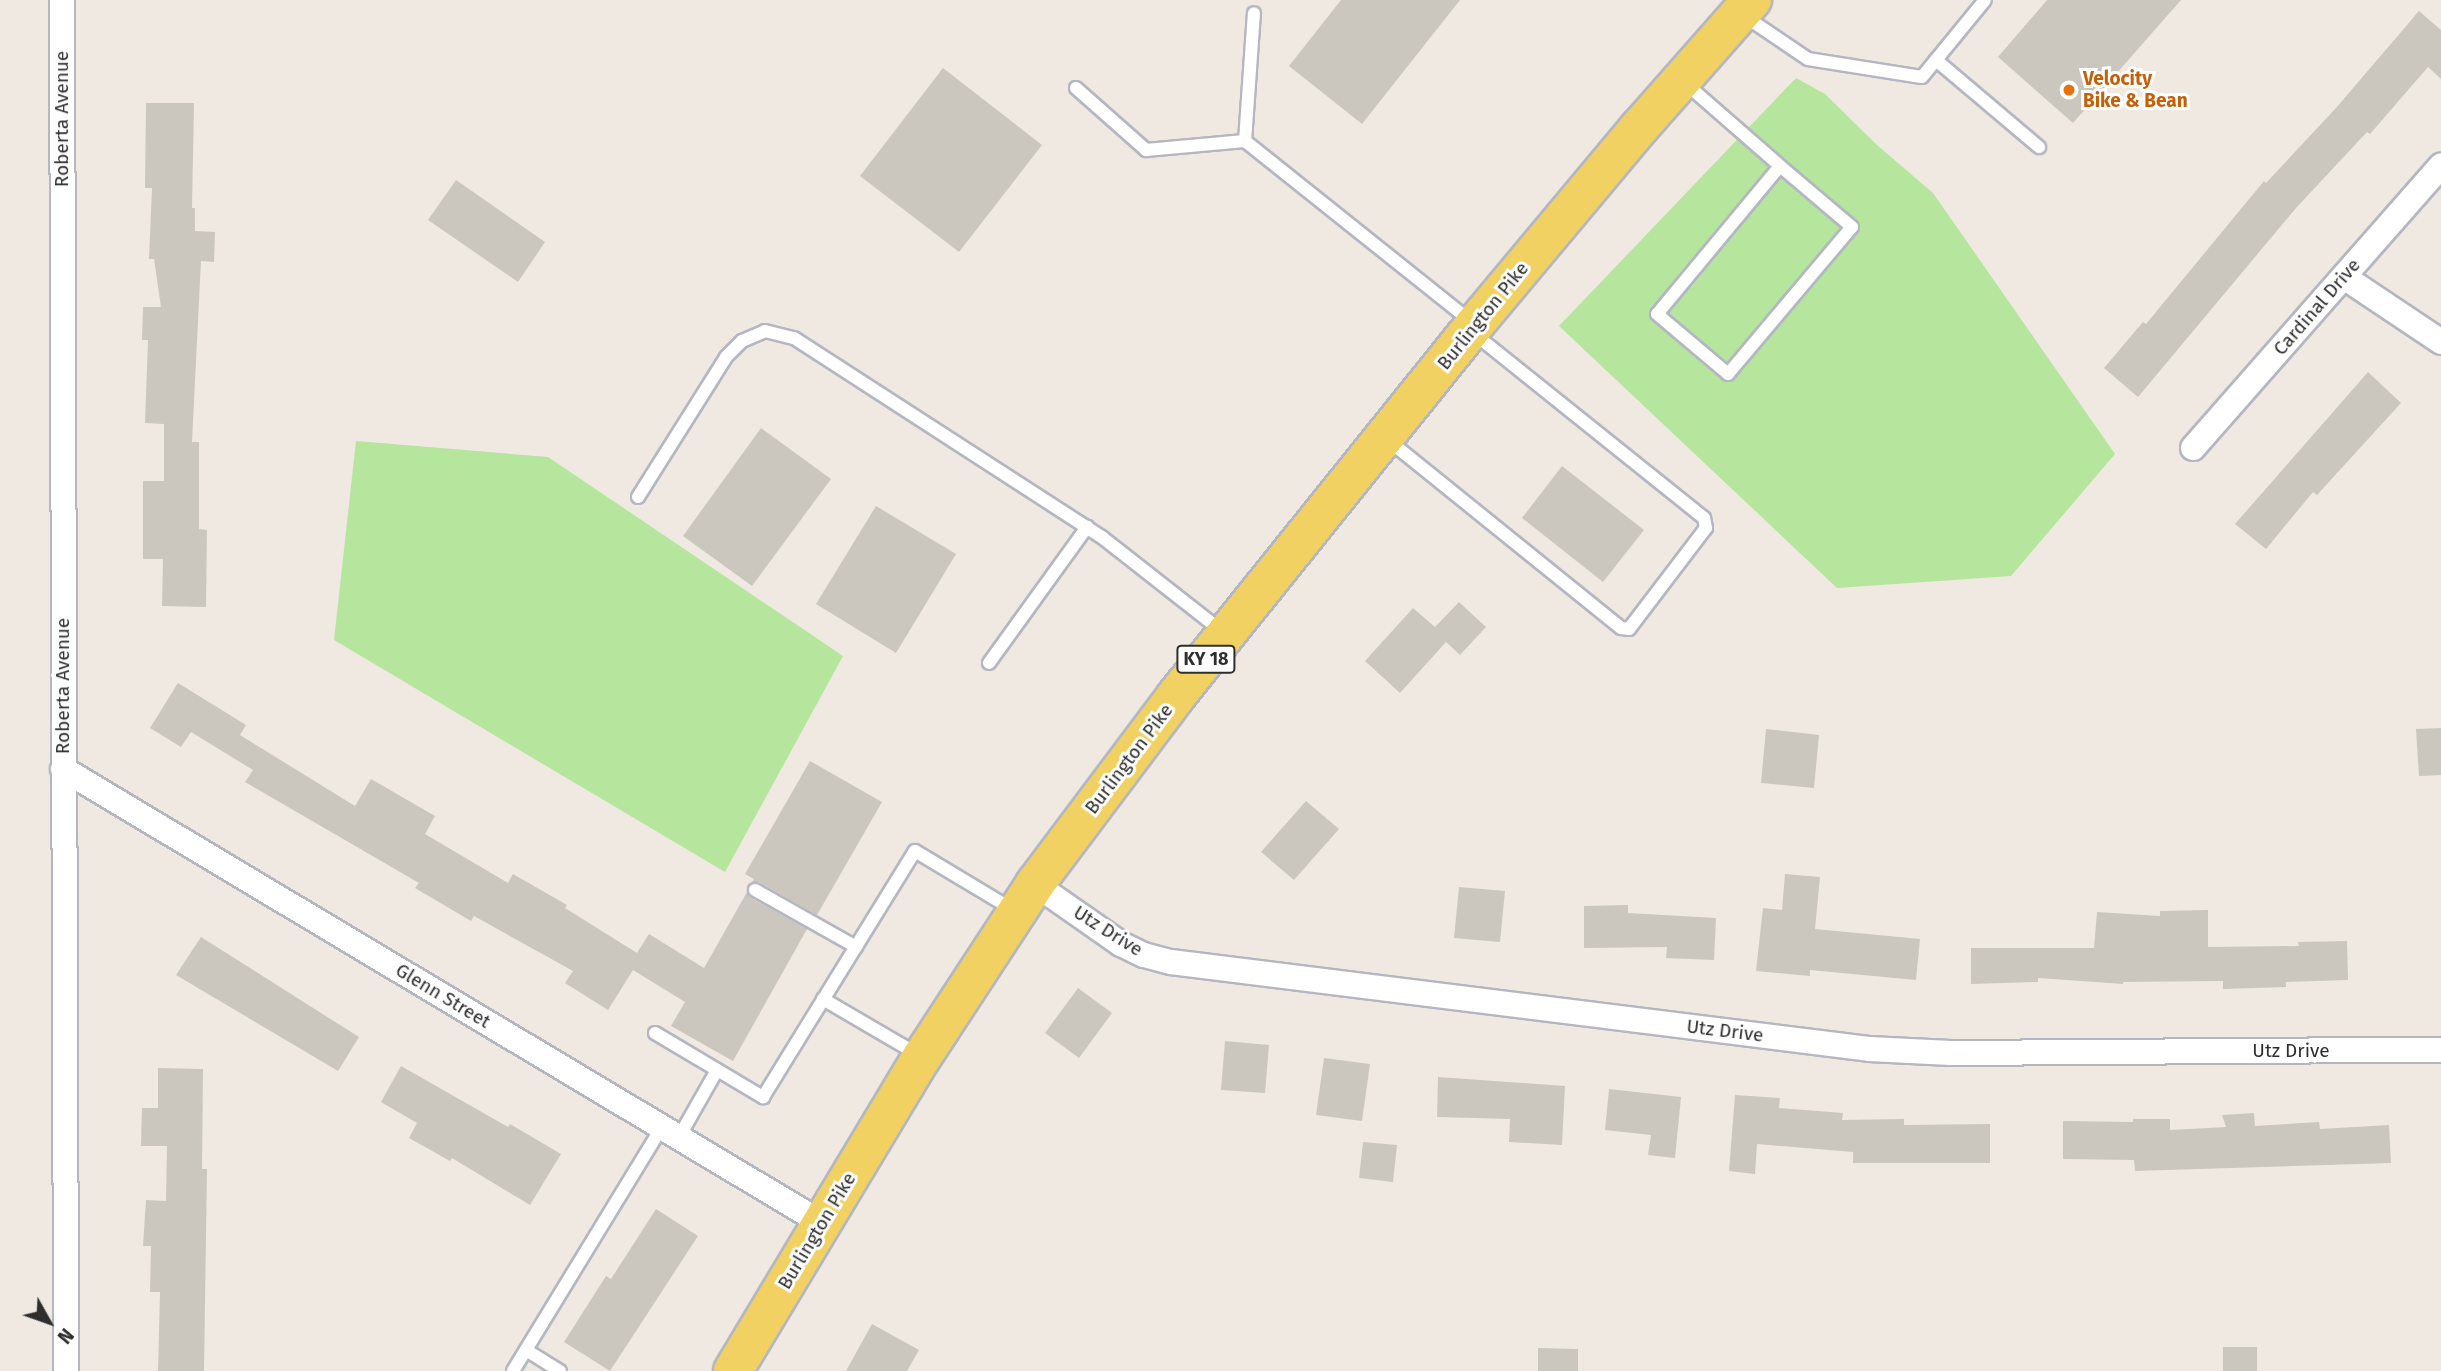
<!DOCTYPE html>
<html>
<head>
<meta charset="utf-8">
<style>
  body { margin:0 }
  #map { position:relative; width:2441px; height:1371px; overflow:hidden; background:#efe9e1; font-family:"Fira Sans",sans-serif }
  div>[style] { position:absolute }
  .green>* { inset:0; background:#b6e59e }
  .building>* { inset:0; background:#cbc7bf }
  .roads { filter:drop-shadow(2px 0 #b4b7c1) drop-shadow(-2px 0 #b4b7c1) drop-shadow(0 2px #b4b7c1) drop-shadow(0 -2px #b4b7c1) }
  .lane>* { height:12px; margin:-6px; padding:0 6px; transform-origin:6px; border-radius:6px; background:#fff }
  .street>* { height:24px; margin:-12px; padding:0 12px; transform-origin:12px; border-radius:12px; background:#fff }
  .primary>* { height:38px; margin:-19px; padding:0 19px; transform-origin:19px; border-radius:19px; background:#f2d163 }
  .dots>* { width:19px; height:19px; translate:-50% -50%; box-sizing:border-box; border:4px solid #fff; border-radius:50% }
  span { translate:-50% -50%; white-space:nowrap; text-align:center; line-height:1.15; -webkit-text-stroke:6px #fff; paint-order:stroke }
  .shield-label span { padding:2px 5px; background:#fff; border:2px solid; border-radius:5px; -webkit-text-stroke-width:0 }
  .shield-label { font-size:18px; color:#2e2e2e; font-weight:700 }
  .food-label { font-size:19px; color:#c56008; font-weight:700 }
  .left { translate:0 -50%; text-align:left }
  .street-label { font-size:19px; color:#2e2e2e }
  .north { position:absolute; left:14px; top:1287px; width:70px; height:70px; -webkit-text-stroke:5px #fff; paint-order:stroke; rotate:130deg; font-size:19px; font-weight:700; line-height:28px; text-align:center; color:#2e2e2e }
  .north::after { content:''; display:block; margin:auto; width:24px; height:32px; background:#2e2e2e; clip-path:polygon(50% 0,100% 100%,50% 72%,0 100%) }
</style>
</head>
<body>
<div id="map">
  <div class="green">
    <i style="clip-path:polygon(1796px 78px,1825px 94px,1877px 145px,1933px 193px,2115px 454px,2011px 576px,1837px 588px,1559px 326px)"></i>
    <i style="clip-path:polygon(356px 441px,548px 457px,843px 656px,725px 872px,334px 640px)"></i>
  </div>
  <div class="building">
    <i style="clip-path:polygon(1341px 0,1460px 0,1362px 124px,1289px 66px)"></i>
    <i style="clip-path:polygon(2047px 0,2181px 0,2073px 123px,1998px 57px)"></i>
    <i style="clip-path:polygon(2419px 11px,2441px 30px,2441px 79px,2428px 67px,2370px 134px,2367px 132px,2296px 208px,2138px 397px,2104px 368px,2143px 322px,2146px 324px,2264px 181px,2266px 183px,2336px 108px)"></i>
    <i style="clip-path:polygon(943px 68px,1042px 145px,959px 252px,860px 176px)"></i>
    <i style="clip-path:polygon(146px 103px,194px 103px,192px 208px,195px 208px,195px 231px,215px 232px,214px 262px,201px 261px,192px 442px,199px 442px,199px 529px,207px 530px,206px 607px,162px 606px,163px 559px,143px 559px,143px 481px,164px 481px,164px 424px,145px 423px,148px 340px,142px 340px,143px 307px,161px 307px,154px 259px,149px 259px,152px 188px,145px 188px)"></i>
    <i style="clip-path:polygon(456px 180px,545px 242px,518px 282px,428px 220px)"></i>
    <i style="clip-path:polygon(2368px 372px,2401px 403px,2317px 495px,2313px 492px,2266px 549px,2235px 524px)"></i>
    <i style="clip-path:polygon(761px 428px,831px 479px,752px 586px,683px 536px)"></i>
    <i style="clip-path:polygon(1562px 466px,1644px 530px,1603px 582px,1522px 518px)"></i>
    <i style="clip-path:polygon(876px 506px,956px 554px,896px 653px,816px 604px)"></i>
    <i style="clip-path:polygon(1459px 602px,1486px 627px,1460px 655px,1446px 642px,1400px 693px,1365px 661px,1413px 608px,1435px 627px)"></i>
    <i style="clip-path:polygon(178px 683px,246px 725px,240px 735px,355px 806px,371px 779px,435px 816px,425px 834px,508px 883px,513px 874px,567px 905px,565px 908px,637px 953px,649px 934px,704px 968px,747px 892px,751px 898px,807px 929px,733px 1061px,671px 1026px,685px 1002px,633px 970px,608px 1010px,565px 983px,573px 971px,474px 916px,471px 921px,415px 888px,419px 883px,245px 782px,253px 770px,191px 732px,181px 747px,150px 728px)"></i>
    <i style="clip-path:polygon(2441px 728px,2441px 775px,2419px 776px,2416px 729px)"></i>
    <i style="clip-path:polygon(1766px 729px,1819px 735px,1814px 788px,1761px 783px)"></i>
    <i style="clip-path:polygon(810px 761px,882px 802px,817px 915px,759px 882px,752px 882px,754px 879px,745px 874px)"></i>
    <i style="clip-path:polygon(1306px 801px,1339px 829px,1294px 880px,1261px 852px)"></i>
    <i style="clip-path:polygon(1785px 874px,1820px 877px,1815px 929px,1920px 939px,1916px 980px,1810px 970px,1810px 976px,1756px 971px,1763px 908px,1782px 910px)"></i>
    <i style="clip-path:polygon(1459px 887px,1505px 891px,1500px 942px,1454px 938px)"></i>
    <i style="clip-path:polygon(1628px 905px,1628px 913px,1716px 918px,1714px 960px,1666px 958px,1667px 947px,1584px 948px,1584px 906px)"></i>
    <i style="clip-path:polygon(2208px 910px,2208px 947px,2299px 946px,2298px 942px,2347px 941px,2348px 980px,2286px 982px,2286px 987px,2223px 989px,2223px 981px,2123px 982px,2123px 984px,2038px 978px,2038px 982px,1971px 984px,1971px 948px,2094px 948px,2097px 912px,2160px 916px,2160px 911px)"></i>
    <i style="clip-path:polygon(201px 937px,359px 1037px,338px 1071px,176px 975px)"></i>
    <i style="clip-path:polygon(1078px 988px,1112px 1013px,1079px 1058px,1045px 1033px)"></i>
    <i style="clip-path:polygon(1225px 1041px,1269px 1045px,1265px 1093px,1221px 1090px)"></i>
    <i style="clip-path:polygon(1324px 1058px,1370px 1064px,1362px 1121px,1316px 1115px)"></i>
    <i style="clip-path:polygon(401px 1066px,508px 1127px,510px 1124px,561px 1154px,530px 1205px,452px 1158px,450px 1161px,409px 1138px,417px 1123px,381px 1102px)"></i>
    <i style="clip-path:polygon(158px 1068px,203px 1069px,202px 1169px,207px 1169px,204px 1371px,158px 1371px,160px 1292px,150px 1292px,151px 1246px,143px 1246px,146px 1200px,166px 1201px,167px 1146px,141px 1146px,142px 1108px,158px 1108px)"></i>
    <i style="clip-path:polygon(1438px 1077px,1565px 1086px,1562px 1145px,1509px 1142px,1510px 1119px,1437px 1117px)"></i>
    <i style="clip-path:polygon(1609px 1089px,1681px 1097px,1675px 1158px,1648px 1155px,1651px 1135px,1605px 1130px)"></i>
    <i style="clip-path:polygon(1735px 1095px,1780px 1098px,1779px 1108px,1843px 1113px,1842px 1120px,1904px 1119px,1904px 1125px,1990px 1124px,1990px 1163px,1853px 1163px,1853px 1152px,1757px 1144px,1755px 1174px,1729px 1171px)"></i>
    <i style="clip-path:polygon(2254px 1113px,2255px 1126px,2319px 1122px,2320px 1129px,2389px 1125px,2391px 1163px,2135px 1171px,2134px 1160px,2063px 1159px,2063px 1121px,2133px 1122px,2133px 1119px,2170px 1119px,2170px 1130px,2226px 1127px,2222px 1115px)"></i>
    <i style="clip-path:polygon(1363px 1142px,1397px 1145px,1393px 1182px,1359px 1178px)"></i>
    <i style="clip-path:polygon(656px 1209px,698px 1236px,610px 1371px,564px 1342px,606px 1276px,611px 1279px)"></i>
    <i style="clip-path:polygon(872px 1324px,919px 1350px,907px 1371px,846px 1371px)"></i>
    <i style="clip-path:polygon(2223px 1347px,2257px 1347px,2257px 1371px,2223px 1371px)"></i>
    <i style="clip-path:polygon(1538px 1348px,1578px 1349px,1578px 1371px,1538px 1371px)"></i>
  </div>
  <div class="roads">
    <div class="lane">
      <i style="left:1743px;top:15px;width:78px;rotate:34.1deg"></i>
      <i style="left:1808px;top:59px;width:115px;rotate:9deg"></i>
      <i style="left:1922px;top:77px;width:99px;rotate:-50.7deg"></i>
      <i style="left:1936px;top:60px;width:135px;rotate:40.2deg"></i>
      <i style="left:1685px;top:83px;width:126px;rotate:41.1deg"></i>
      <i style="left:1780px;top:166px;width:192px;rotate:129.7deg"></i>
      <i style="left:1657px;top:314px;width:93px;rotate:40.2deg"></i>
      <i style="left:1728px;top:374px;width:192px;rotate:-49.9deg"></i>
      <i style="left:1852px;top:227px;width:94px;rotate:-139.7deg"></i>
      <i style="left:1076px;top:88px;width:94px;rotate:41.5deg"></i>
      <i style="left:1146px;top:150px;width:99px;rotate:-5.2deg"></i>
      <i style="left:1245px;top:141px;width:290px;rotate:38.6deg"></i>
      <i style="left:1245px;top:141px;width:128px;rotate:-86deg"></i>
      <i style="left:1388px;top:440px;width:299px;rotate:38.9deg"></i>
      <i style="left:1621px;top:628px;width:8px;rotate:7deg"></i>
      <i style="left:1629px;top:629px;width:127px;rotate:-52.7deg"></i>
      <i style="left:1706px;top:528px;width:10px;rotate:-101deg"></i>
      <i style="left:1704px;top:518px;width:296px;rotate:-141.3deg"></i>
      <i style="left:638px;top:497px;width:165px;rotate:-57.8deg"></i>
      <i style="left:726px;top:357px;width:23px;rotate:-45deg"></i>
      <i style="left:742px;top:341px;width:25px;rotate:-23deg"></i>
      <i style="left:765px;top:331px;width:30px;rotate:14deg"></i>
      <i style="left:794px;top:338px;width:368px;rotate:32.9deg"></i>
      <i style="left:1103px;top:538px;width:152px;rotate:38.1deg"></i>
      <i style="left:989px;top:663px;width:168px;rotate:-54.2deg"></i>
      <i style="left:755px;top:890px;width:116px;rotate:29.4deg"></i>
      <i style="left:823px;top:999px;width:111px;rotate:30.3deg"></i>
      <i style="left:655px;top:1033px;width:126px;rotate:30.7deg"></i>
      <i style="left:763px;top:1097px;width:289px;rotate:-58.3deg"></i>
      <i style="left:915px;top:851px;width:114px;rotate:31deg"></i>
      <i style="left:679px;top:1137px;width:77px;rotate:-60.4deg"></i>
      <i style="left:526px;top:1350px;width:40px;rotate:32deg"></i>
      <i style="left:513px;top:1371px;width:286px;rotate:-58.6deg"></i>
    </div>
    <div class="street">
      <i style="left:62px;top:0;width:1371px;rotate:89.83deg"></i>
      <i style="left:2344px;top:277px;width:117px;rotate:33.8deg"></i>
      <i style="left:2193px;top:448px;width:376px;rotate:-48.7deg"></i>
      <i style="left:63px;top:769px;width:884px;rotate:30.89deg"></i>
      <i style="left:1035px;top:884px;width:105px;rotate:34.9deg"></i>
      <i style="left:1121px;top:944px;width:25px;rotate:26deg"></i>
      <i style="left:1144px;top:955px;width:28px;rotate:15deg"></i>
      <i style="left:1171px;top:962px;width:703px;rotate:7.1deg"></i>
      <i style="left:1869px;top:1049px;width:82px;rotate:2.8deg"></i>
      <i style="left:1951px;top:1053px;width:490px;rotate:-0.4deg"></i>
    </div>
    <div class="primary">
      <i style="left:733px;top:1371px;width:366px;rotate:-59deg"></i>
      <i style="left:922px;top:1057px;width:207px;rotate:-56.8deg"></i>
      <i style="left:1035px;top:884px;width:235px;rotate:-53.1deg"></i>
      <i style="left:1176px;top:696px;width:477px;rotate:-51.2deg"></i>
      <i style="left:1475px;top:324px;width:256px;rotate:-50.1deg"></i>
      <i style="left:1639px;top:128px;width:171px;rotate:-48.6deg"></i>
    </div>
  </div>
  <div class="dots">
    <i style="left:2069px;top:90px;background:#e8710a"></i>
  </div>
  <div class="shield-label">
    <span style="left:1206px;top:659px">KY 18</span>
  </div>
  <div class="food-label">
    <span class="left" style="left:2083px;top:90px">Velocity<br>Bike &amp; Bean</span>
  </div>
  <div class="street-label">
    <span style="left:62px;top:119px;rotate:-90deg">Roberta Avenue</span>
    <span style="left:2317px;top:307px;rotate:-49deg">Cardinal Drive</span>
    <span style="left:1483px;top:316px;rotate:-51deg">Burlington Pike</span>
    <span style="left:63px;top:686px;rotate:-90deg">Roberta Avenue</span>
    <span style="left:1129px;top:759px;rotate:-53deg">Burlington Pike</span>
    <span style="left:1108px;top:931px;rotate:32deg">Utz Drive</span>
    <span style="left:443px;top:996px;rotate:31deg">Glenn Street</span>
    <span style="left:1725px;top:1031px;rotate:7deg">Utz Drive</span>
    <span style="left:2291px;top:1051px">Utz Drive</span>
    <span style="left:817px;top:1231px;rotate:-59deg">Burlington Pike</span>
  </div>
  <div class="north">N</div>
</div>
</body>
</html>
